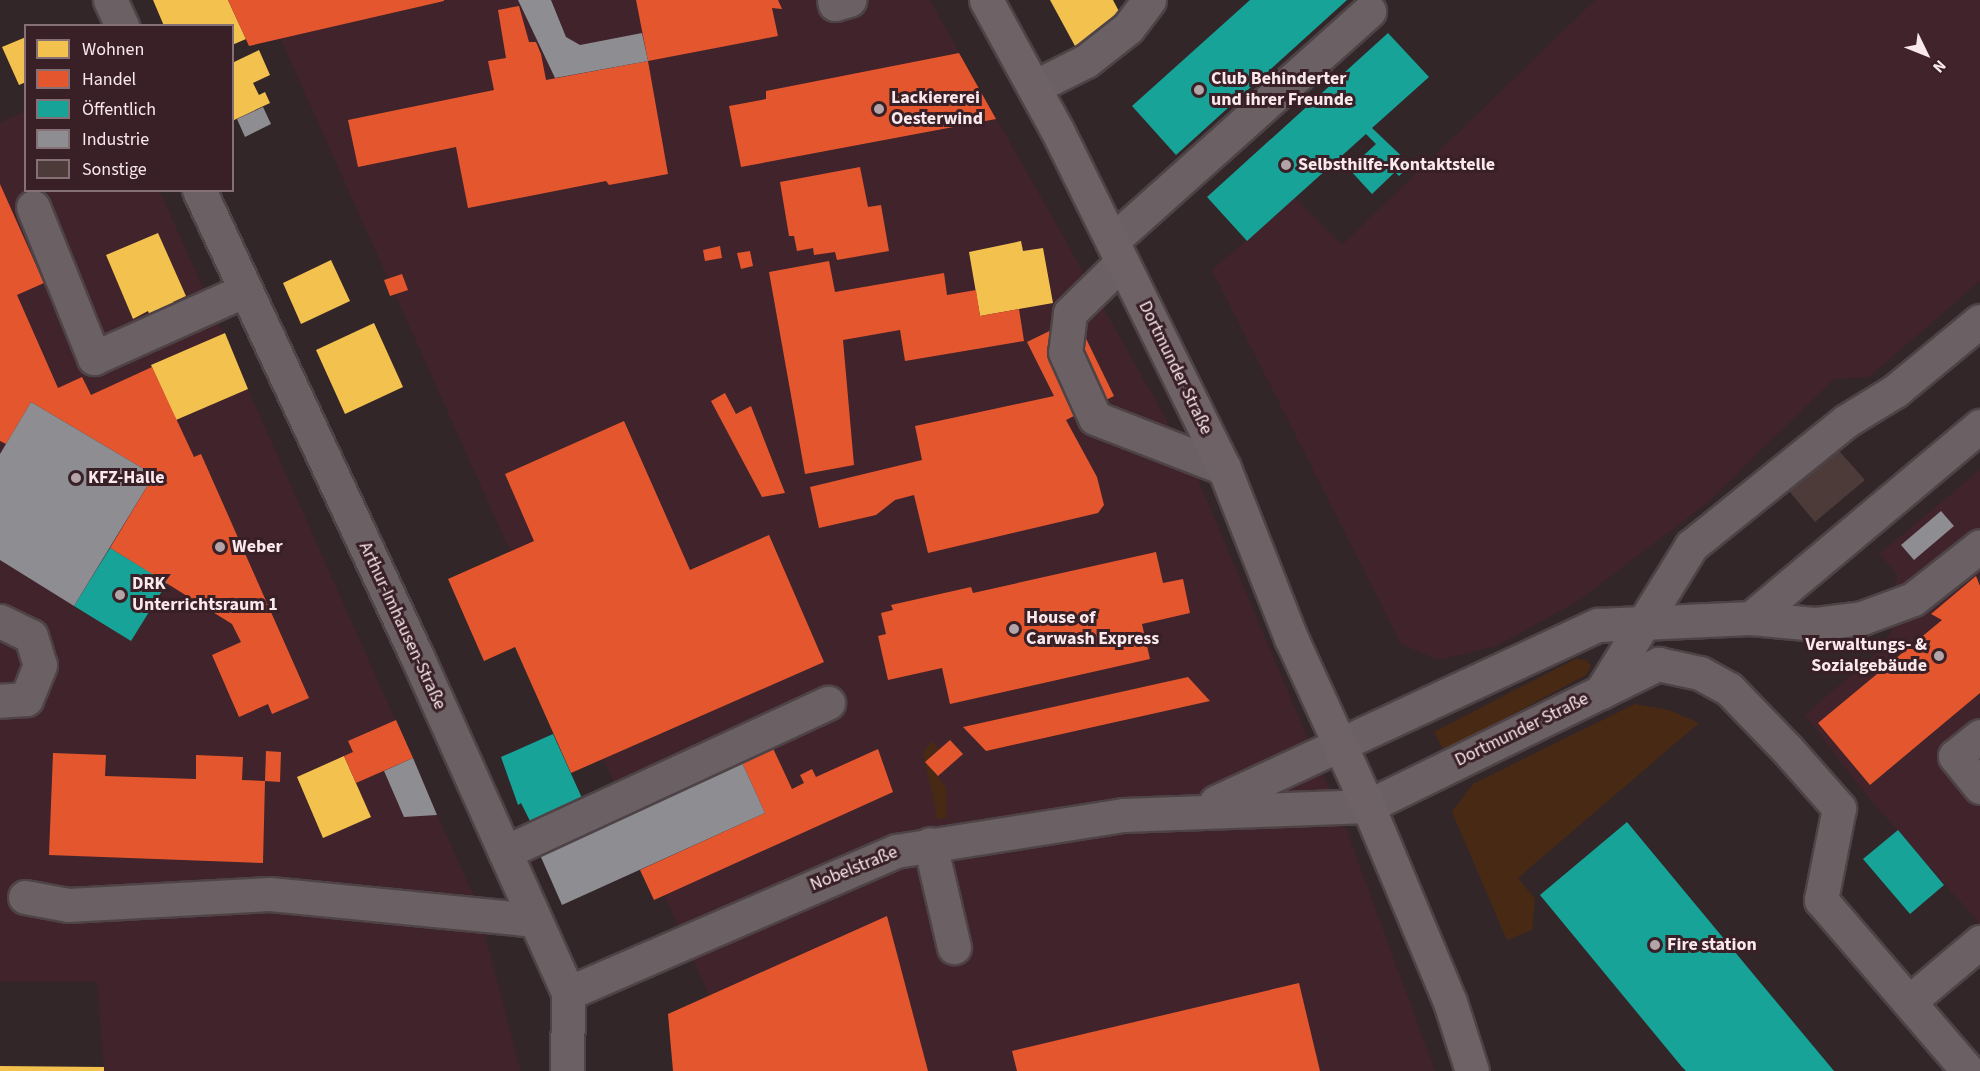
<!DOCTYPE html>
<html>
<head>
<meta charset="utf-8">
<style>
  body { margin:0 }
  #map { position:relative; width:1980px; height:1071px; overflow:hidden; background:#322629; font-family:"Source Sans 3",sans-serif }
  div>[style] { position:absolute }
  .built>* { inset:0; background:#40232b }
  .green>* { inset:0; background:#482a14 }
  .homes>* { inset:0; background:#f2c14e }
  .shops>* { inset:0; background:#e4572e }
  .public>* { inset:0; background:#17a398 }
  .industry>* { inset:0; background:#8d8d92 }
  .building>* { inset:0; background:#4d3b3a }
  .roads { filter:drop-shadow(2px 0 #4e4346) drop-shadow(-2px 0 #4e4346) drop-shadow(0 2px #4e4346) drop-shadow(0 -2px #4e4346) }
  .minor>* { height:33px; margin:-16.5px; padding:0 16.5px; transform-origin:16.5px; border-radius:16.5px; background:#6b6063 }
  .major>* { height:33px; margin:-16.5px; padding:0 16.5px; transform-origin:16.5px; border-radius:16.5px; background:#6f6267 }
  .dots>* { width:16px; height:16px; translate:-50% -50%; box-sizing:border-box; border:3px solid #382026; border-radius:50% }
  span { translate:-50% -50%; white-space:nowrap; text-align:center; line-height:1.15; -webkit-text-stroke:6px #382026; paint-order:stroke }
  .poi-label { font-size:18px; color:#f9e8ec; font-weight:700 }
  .left { translate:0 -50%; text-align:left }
  .right { translate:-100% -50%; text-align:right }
  .street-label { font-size:18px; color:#f9e8ec }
  .legend { position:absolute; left:24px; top:24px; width:210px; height:168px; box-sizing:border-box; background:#382026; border:2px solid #857075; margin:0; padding:8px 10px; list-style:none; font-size:18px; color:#f9e8ec }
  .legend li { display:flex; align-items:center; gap:12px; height:30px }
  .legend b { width:30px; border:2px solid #857075 }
  .north { position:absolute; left:1896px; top:24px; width:60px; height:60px; -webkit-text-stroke:4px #382026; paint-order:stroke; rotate:133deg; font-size:16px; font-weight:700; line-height:24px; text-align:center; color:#f9e8ec }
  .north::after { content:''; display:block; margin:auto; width:21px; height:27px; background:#f9e8ec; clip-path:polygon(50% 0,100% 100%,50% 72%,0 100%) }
</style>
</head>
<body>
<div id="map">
  <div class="built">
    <i style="clip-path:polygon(263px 0,930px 0,1192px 465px,1344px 823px,1435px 1071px,743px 1071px)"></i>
    <i style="clip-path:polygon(1595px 0,1980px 0,1980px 281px,1869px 377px,1834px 379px,1706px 504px,1578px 601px,1497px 646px,1439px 660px,1401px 644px,1212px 270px,1295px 198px,1342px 245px)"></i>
    <i style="clip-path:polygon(25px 111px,26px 190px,160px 191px,476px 901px,521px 1071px,104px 1071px,97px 982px,0 982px,0 123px)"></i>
    <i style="clip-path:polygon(1980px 470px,1980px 924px,1863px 791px,1805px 715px,1881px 649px,1891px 631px,1897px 574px,1879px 554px)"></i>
  </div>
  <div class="green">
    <i style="clip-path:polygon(1575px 659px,1587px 660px,1591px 667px,1586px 675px,1444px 751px,1434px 732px)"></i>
    <i style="clip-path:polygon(1635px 704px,1669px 710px,1699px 723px,1518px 878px,1535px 899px,1532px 930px,1507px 940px,1452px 812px,1473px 784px)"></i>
    <i style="clip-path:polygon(932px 741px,939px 749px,926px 762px,946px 787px,947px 817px,938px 820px,923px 753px)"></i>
  </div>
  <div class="homes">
    <i style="clip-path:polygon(153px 0,228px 0,246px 39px,232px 45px,232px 26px,164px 26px)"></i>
    <i style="clip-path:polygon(1050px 0,1113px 0,1123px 19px,1075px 46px)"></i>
    <i style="clip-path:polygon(26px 37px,26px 82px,19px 85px,2px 47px)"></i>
    <i style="clip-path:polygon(259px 50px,270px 75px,253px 83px,259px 95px,265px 92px,270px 103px,232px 121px,232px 63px)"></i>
    <i style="clip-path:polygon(158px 233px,186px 296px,173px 302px,176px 310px,152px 321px,148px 311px,133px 319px,106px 255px)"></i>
    <i style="clip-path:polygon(1021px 241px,1023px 251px,1043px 248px,1053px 303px,980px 316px,969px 252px)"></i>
    <i style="clip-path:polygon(331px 260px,350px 301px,301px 324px,283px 283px)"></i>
    <i style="clip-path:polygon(374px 323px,403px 387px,345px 414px,316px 350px)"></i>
    <i style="clip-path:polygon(225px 333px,248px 389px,176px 420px,151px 365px)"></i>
    <i style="clip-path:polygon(344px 756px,371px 817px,323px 838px,297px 777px)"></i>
    <i style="clip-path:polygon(0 1066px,104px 1067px,104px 1071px,0 1071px)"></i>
  </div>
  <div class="shops">
    <i style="clip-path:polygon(228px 0,444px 0,444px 1px,249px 46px)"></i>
    <i style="clip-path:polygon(636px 0,778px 0,782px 9px,772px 8px,778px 36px,648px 61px,668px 174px,609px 185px,606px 181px,468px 208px,456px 147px,358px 167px,348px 120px,494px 90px,488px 61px,506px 58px,498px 10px,519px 6px,529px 42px,536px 42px,541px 54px,546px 80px,648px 61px)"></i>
    <i style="clip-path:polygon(959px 53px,996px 119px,741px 167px,729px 106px,766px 99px,766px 91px)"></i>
    <i style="clip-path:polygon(860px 167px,868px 207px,881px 205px,889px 251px,837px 260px,835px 252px,814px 255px,813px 248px,797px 251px,794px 236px,789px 236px,780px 182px)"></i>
    <i style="clip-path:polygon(0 184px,44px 283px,17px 295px,58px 388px,82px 377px,91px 395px,152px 367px,194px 457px,201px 454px,309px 698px,272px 714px,268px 704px,239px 717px,212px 655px,241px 642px,232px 624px,110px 548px,154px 475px,31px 402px,6px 444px,0 441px)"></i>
    <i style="clip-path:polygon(720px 246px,722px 258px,705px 261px,703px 250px)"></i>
    <i style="clip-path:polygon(750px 251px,753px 266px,741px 269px,737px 253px)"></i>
    <i style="clip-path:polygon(829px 261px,835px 292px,944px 273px,947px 295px,976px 290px,980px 316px,1019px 309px,1024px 341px,905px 361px,900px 330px,843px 340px,854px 465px,805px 474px,769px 272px)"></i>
    <i style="clip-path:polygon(402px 274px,408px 290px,390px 296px,384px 280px)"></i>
    <i style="clip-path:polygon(1076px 318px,1114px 396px,1066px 420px,1097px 477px,1104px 505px,1098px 513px,928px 553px,914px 495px,895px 500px,876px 515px,819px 528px,810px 487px,922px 460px,915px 426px,1054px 396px,1027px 342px)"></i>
    <i style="clip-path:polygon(725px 393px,736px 414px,751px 406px,785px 493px,762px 497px,711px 401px)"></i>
    <i style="clip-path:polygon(624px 421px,690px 570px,769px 535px,824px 662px,571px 773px,515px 647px,484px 661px,448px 579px,534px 541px,505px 474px)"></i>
    <i style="clip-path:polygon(1156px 552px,1163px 583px,1183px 579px,1190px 613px,1142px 624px,1150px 659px,950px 704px,942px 668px,888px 680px,878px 636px,886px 634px,881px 613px,893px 610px,891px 605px,971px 587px,973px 593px)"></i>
    <i style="clip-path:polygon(1976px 576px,1980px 586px,1980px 693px,1870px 785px,1818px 723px,1942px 620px,1931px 614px)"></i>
    <i style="clip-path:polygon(1188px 677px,1210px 701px,986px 751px,963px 727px)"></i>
    <i style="clip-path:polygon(396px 720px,413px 758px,356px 783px,344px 756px,353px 752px,348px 741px)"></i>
    <i style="clip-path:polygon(950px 740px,963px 754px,938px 776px,925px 762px)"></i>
    <i style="clip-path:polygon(771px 744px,792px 789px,804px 783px,800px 775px,812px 769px,816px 777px,878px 749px,893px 792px,654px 900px,640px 870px,765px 813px,740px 758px)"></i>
    <i style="clip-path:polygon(266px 751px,281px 752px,280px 782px,265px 781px)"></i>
    <i style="clip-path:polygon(53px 753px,106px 755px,105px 776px,196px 779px,196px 755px,243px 757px,242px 780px,265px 781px,263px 863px,49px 855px)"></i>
    <i style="clip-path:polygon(887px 916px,928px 1071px,673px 1071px,668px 1014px)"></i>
    <i style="clip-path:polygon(1299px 983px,1320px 1071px,1017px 1071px,1012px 1051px)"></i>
  </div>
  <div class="public">
    <i style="clip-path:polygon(1250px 0,1347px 0,1176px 155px,1132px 106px)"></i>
    <i style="clip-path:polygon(1388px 33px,1429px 77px,1372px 128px,1411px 165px,1399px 176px,1395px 172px,1372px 194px,1349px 169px,1376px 144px,1366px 134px,1247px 241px,1207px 197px)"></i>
    <i style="clip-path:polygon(110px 548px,167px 583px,131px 641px,74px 606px)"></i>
    <i style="clip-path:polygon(553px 734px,582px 798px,530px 821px,521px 803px,518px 805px,501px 757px)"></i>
    <i style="clip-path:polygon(1627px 822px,1754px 975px,1834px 1071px,1686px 1071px,1682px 1067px,1540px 895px)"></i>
    <i style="clip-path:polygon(1898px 830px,1944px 885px,1910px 914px,1863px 859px)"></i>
  </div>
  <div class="industry">
    <i style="clip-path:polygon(518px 0,551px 0,566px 37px,580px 45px,642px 33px,648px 61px,555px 78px)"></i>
    <i style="clip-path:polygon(263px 107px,271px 124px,245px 137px,237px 119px)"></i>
    <i style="clip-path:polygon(31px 402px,154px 475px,74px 606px,0 560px,0 454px)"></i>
    <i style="clip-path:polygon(1941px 511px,1954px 526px,1914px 560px,1901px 545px)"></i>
    <i style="clip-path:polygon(413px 758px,437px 815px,404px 817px,384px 771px)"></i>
    <i style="clip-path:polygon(740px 758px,765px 813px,562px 905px,537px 848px)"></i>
  </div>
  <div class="building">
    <i style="clip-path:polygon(1832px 443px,1865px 480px,1815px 522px,1784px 485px)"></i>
  </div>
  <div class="roads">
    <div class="minor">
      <i style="left:110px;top:0;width:29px;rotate:65deg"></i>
      <i style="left:834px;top:0;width:4px;rotate:76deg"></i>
      <i style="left:835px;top:4px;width:15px;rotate:-16deg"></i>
      <i style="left:1034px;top:87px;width:58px;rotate:-26.6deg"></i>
      <i style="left:1086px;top:61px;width:53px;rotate:-38.2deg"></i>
      <i style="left:1128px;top:28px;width:35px;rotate:-53deg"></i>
      <i style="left:199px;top:190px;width:520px;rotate:64.96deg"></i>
      <i style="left:419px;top:661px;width:364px;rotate:65.8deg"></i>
      <i style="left:568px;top:993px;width:78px;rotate:90.7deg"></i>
      <i style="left:33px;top:207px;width:163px;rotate:68deg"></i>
      <i style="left:94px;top:358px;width:166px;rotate:-24.2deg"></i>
      <i style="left:1112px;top:241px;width:345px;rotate:-41.8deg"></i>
      <i style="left:1122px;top:262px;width:73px;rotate:135.6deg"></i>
      <i style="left:1070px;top:313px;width:39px;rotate:97deg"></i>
      <i style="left:1065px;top:352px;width:72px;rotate:65.6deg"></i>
      <i style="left:1095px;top:418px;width:138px;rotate:21.2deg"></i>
      <i style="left:1751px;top:618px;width:299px;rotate:-40deg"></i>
      <i style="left:0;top:621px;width:34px;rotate:26deg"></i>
      <i style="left:31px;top:636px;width:30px;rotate:73deg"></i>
      <i style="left:40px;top:665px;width:37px;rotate:112deg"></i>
      <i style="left:26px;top:699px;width:26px;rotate:176deg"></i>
      <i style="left:1601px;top:692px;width:64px;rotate:-26.2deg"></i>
      <i style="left:1658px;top:664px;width:43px;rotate:12.1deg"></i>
      <i style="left:1700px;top:673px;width:33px;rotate:29deg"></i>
      <i style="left:1729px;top:689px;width:83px;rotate:46deg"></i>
      <i style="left:1787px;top:749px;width:79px;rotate:48.6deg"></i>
      <i style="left:1839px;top:808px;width:94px;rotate:101.1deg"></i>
      <i style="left:1821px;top:900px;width:225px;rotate:49.3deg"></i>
      <i style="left:1980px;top:736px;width:32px;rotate:141deg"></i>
      <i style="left:1955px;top:756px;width:40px;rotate:51deg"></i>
      <i style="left:1216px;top:802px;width:421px;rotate:-24.9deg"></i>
      <i style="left:1598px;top:625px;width:153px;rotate:-2.6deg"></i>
      <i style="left:1751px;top:618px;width:63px;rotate:5.4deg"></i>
      <i style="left:1814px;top:624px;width:48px;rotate:-7.1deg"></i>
      <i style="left:1862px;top:618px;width:54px;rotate:-20.4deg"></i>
      <i style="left:1913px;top:599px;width:85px;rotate:-38.3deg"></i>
      <i style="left:930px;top:844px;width:106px;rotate:76.9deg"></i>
      <i style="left:505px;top:852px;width:356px;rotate:-24.8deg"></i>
      <i style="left:25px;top:897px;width:44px;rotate:10.5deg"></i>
      <i style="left:68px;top:905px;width:202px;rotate:-3.1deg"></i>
      <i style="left:270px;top:894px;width:266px;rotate:5.6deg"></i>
      <i style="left:568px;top:993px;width:357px;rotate:-23.4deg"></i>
      <i style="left:896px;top:851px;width:230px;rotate:-9deg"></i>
      <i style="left:1123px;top:815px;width:245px;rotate:-2.1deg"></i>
      <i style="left:1368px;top:806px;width:259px;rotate:-26.1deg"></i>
      <i style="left:1601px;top:692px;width:172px;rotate:-58.3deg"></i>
      <i style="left:1691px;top:546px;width:199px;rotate:-38.9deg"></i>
      <i style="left:1846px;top:421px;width:57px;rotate:-31.5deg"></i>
      <i style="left:1895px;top:391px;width:110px;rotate:-39.5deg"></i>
      <i style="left:1910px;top:1001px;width:92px;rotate:-40.1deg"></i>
    </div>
    <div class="major">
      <i style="left:986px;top:0;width:148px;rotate:61.4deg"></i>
      <i style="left:1057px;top:130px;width:377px;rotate:63.7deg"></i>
      <i style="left:1224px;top:468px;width:183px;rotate:68.5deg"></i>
      <i style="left:1291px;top:638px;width:185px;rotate:65.4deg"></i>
      <i style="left:1368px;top:806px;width:212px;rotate:67.3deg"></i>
      <i style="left:1450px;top:1002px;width:72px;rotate:72.3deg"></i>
    </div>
  </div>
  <div class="dots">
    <i style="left:1199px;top:90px;background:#b3a4a8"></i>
    <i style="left:879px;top:109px;background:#b3a4a8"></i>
    <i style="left:1286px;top:165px;background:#b3a4a8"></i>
    <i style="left:76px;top:478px;background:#b3a4a8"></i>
    <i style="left:220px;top:547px;background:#b3a4a8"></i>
    <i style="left:120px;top:595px;background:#b3a4a8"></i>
    <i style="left:1014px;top:629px;background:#b3a4a8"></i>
    <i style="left:1939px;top:656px;background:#b3a4a8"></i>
    <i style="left:1655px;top:945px;background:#b3a4a8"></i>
  </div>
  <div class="poi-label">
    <span class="left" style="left:1211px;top:90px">Club Behinderter<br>und ihrer Freunde</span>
    <span class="left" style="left:891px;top:109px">Lackiererei<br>Oesterwind</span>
    <span class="left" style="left:1298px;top:165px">Selbsthilfe-Kontaktstelle</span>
    <span class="left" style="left:88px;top:478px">KFZ-Halle</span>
    <span class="left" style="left:232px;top:547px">Weber</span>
    <span class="left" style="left:132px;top:595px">DRK<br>Unterrichtsraum 1</span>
    <span class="left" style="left:1026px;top:629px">House of<br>Carwash Express</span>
    <span class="right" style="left:1927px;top:656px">Verwaltungs- &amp;<br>Sozialgebäude</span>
    <span class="left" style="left:1667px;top:945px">Fire station</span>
  </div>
  <div class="street-label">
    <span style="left:1175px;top:368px;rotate:64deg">Dortmunder Straße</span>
    <span style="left:402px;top:626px;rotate:65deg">Arthur-Imhausen-Straße</span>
    <span style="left:1522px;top:730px;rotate:-26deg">Dortmunder Straße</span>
    <span style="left:854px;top:869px;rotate:-22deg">Nobelstraße</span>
  </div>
  <ul class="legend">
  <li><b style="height:16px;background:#f2c14e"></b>Wohnen</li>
  <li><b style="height:16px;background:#e4572e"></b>Handel</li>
  <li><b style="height:16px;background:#17a398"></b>Öffentlich</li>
  <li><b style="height:16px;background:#8d8d92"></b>Industrie</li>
  <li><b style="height:16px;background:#4d3b3a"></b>Sonstige</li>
  </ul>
  <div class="north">N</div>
</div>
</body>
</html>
